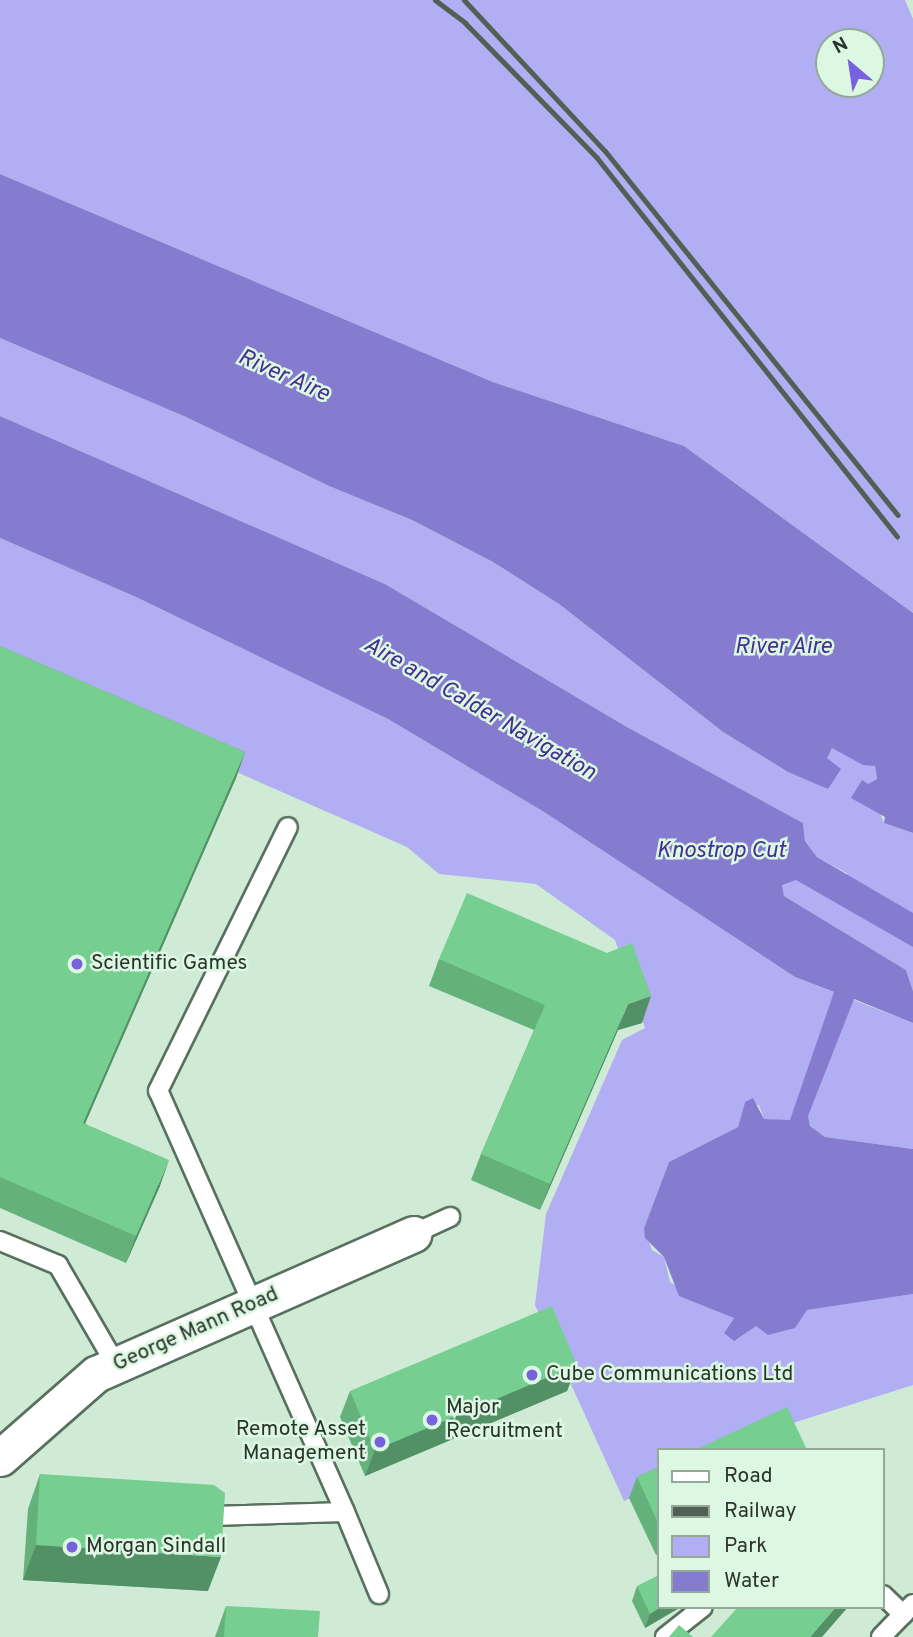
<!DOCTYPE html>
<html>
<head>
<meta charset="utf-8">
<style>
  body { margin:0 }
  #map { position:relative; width:913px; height:1637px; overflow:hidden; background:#cfead5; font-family:Overpass,sans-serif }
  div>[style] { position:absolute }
  .green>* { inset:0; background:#b2aef3 }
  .water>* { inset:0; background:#857cd0 }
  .roads { filter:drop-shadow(2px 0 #58715e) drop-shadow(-2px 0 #58715e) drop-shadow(0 2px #58715e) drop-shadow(0 -2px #58715e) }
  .service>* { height:18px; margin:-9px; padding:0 9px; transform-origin:9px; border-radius:9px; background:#fff }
  .minor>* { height:35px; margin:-17.5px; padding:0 17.5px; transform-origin:17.5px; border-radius:17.5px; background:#fff }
  .rail>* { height:5px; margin:-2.5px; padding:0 2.5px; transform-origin:2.5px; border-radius:2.5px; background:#515f54 }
  .wall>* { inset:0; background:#65b17c }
  .shaded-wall>* { inset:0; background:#539065 }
  .building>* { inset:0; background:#76ce90 }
  .dots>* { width:19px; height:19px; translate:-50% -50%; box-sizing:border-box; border:4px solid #dcf7e2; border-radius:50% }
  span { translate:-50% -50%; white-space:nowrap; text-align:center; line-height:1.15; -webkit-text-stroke:5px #dcf7e2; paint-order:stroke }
  .poi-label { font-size:21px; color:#2a342c }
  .left { translate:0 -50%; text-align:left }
  .right { translate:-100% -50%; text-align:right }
  .street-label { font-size:21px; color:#2a342c }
  .water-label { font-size:23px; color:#453092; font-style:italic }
  .legend { position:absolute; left:657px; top:1448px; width:228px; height:161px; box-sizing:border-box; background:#dcf7e2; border:2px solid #95a999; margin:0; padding:9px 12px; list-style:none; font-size:21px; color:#2a342c }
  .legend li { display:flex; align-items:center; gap:14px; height:35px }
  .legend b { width:35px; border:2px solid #95a999 }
  .north { position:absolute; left:815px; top:28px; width:70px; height:70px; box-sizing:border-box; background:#dcf7e2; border:2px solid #95a999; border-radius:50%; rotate:331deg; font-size:19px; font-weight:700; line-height:28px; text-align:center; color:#2a342c }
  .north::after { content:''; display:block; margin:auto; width:24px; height:32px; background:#7662dc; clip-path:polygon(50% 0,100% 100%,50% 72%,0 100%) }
</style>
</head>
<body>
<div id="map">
  <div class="green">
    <i style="clip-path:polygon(evenodd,0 0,905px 0,913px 19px,913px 613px,684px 446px,493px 382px,0 174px,0 0,829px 42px,871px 42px,871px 84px,829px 84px,829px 42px)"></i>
    <i style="clip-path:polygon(0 338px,186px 417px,329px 486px,412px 520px,493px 562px,559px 604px,723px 732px,788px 772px,828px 788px,827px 757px,832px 748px,875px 766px,877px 779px,868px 784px,884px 823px,913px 833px,913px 991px,906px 970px,784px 896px,782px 885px,790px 879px,848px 874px,817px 857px,805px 841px,803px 823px,627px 727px,385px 584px,0 416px)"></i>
    <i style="clip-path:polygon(0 538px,136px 597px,388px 719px,544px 812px,795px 977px,913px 1023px,913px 1149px,825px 1137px,810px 1126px,799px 1097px,790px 1121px,764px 1119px,759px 1105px,745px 1102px,738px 1127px,669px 1162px,644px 1228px,652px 1250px,664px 1257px,670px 1282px,734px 1318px,724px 1333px,734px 1340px,756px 1325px,806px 1310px,913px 1294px,913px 1385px,793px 1423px,735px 1450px,659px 1450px,659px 1485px,624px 1501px,535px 1305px,546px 1214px,622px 1040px,645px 1028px,615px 940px,536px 884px,439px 874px,407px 847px,0 668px)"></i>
  </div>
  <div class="water">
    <i style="clip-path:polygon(0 174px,493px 382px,684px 446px,913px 613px,913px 833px,884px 823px,885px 817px,851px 798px,862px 780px,868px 784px,877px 779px,875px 766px,863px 765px,832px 748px,827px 758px,841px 769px,828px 789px,788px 772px,723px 732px,559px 604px,493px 562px,412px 520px,329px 486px,186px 417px,0 338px)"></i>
    <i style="clip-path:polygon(0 416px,385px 584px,627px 727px,803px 823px,805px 841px,817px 857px,913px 913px,913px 947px,796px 880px,782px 885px,784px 896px,906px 970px,913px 991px,913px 1023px,854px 999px,808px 1116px,810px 1126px,825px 1137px,913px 1149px,913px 1294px,807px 1310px,795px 1328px,768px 1335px,756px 1326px,734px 1341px,724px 1333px,734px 1318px,679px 1296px,664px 1257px,645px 1238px,644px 1228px,669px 1162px,738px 1127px,745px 1102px,753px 1098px,764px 1119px,790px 1120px,834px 992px,795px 977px,544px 812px,388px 719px,136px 597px,0 538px)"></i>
  </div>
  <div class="roads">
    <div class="service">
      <i style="left:413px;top:1234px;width:41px;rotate:-24.7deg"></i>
      <i style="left:0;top:1241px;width:63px;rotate:22.5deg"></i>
      <i style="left:58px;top:1265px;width:116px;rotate:59.9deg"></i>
      <i style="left:345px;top:1512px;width:89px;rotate:67.5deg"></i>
      <i style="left:212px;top:1516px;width:133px;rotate:-1.7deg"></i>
      <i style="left:345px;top:1512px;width:461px;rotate:-113.9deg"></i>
      <i style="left:158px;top:1091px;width:294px;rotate:-63.8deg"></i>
      <i style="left:883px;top:1595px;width:28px;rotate:44deg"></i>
      <i style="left:665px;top:1637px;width:48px;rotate:-38.3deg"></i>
      <i style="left:881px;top:1637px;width:46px;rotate:-45.9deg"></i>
    </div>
    <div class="minor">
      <i style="left:0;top:1458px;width:128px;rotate:-41.2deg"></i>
      <i style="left:96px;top:1374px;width:347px;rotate:-23.8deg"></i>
    </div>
  </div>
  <div class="rail">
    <i style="left:435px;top:0;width:38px;rotate:37deg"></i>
    <i style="left:465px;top:23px;width:189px;rotate:45.6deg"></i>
    <i style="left:597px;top:158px;width:483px;rotate:51.6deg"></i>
    <i style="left:464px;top:0;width:207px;rotate:47deg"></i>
    <i style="left:605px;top:151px;width:467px;rotate:51.2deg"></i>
  </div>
  <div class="wall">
    <i style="clip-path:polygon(0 646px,245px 752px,236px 778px,85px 1123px,160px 1186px,126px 1263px,0 1208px)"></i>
    <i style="clip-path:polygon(439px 959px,642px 1023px,618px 1030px,540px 1210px,471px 1180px,481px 1154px,534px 1030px,429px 986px)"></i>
    <i style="clip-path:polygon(577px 1365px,567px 1391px,365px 1476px,340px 1417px,350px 1391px)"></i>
    <i style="clip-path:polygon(659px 1467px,659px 1554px,656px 1555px,629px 1498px,637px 1477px)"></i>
    <i style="clip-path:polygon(40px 1474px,208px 1591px,23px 1580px,28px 1509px)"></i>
    <i style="clip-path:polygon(637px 1586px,659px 1607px,681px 1607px,645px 1628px,632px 1601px)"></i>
    <i style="clip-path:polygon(226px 1606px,318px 1637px,215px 1637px)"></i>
  </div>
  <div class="shaded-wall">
    <i style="clip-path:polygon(245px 752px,236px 778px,74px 1149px,83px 1123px)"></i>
    <i style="clip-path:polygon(651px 996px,642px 1023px,618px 1030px,540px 1210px,550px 1184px,628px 1004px)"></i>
    <i style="clip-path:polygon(169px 1160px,160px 1186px,126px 1263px,136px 1236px)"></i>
    <i style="clip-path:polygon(577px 1365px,567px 1391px,365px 1476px,375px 1450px)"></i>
    <i style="clip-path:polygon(36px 1545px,221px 1557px,208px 1591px,23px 1580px)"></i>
    <i style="clip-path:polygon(661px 1607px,681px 1607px,645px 1628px,650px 1614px)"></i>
    <i style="clip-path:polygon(836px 1607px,848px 1607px,822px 1637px,810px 1637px)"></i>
  </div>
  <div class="building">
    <i style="clip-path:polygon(0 646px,245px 752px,83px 1123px,169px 1160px,136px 1236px,0 1177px)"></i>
    <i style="clip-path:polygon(467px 893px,607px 953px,632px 943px,651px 996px,628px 1004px,550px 1184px,481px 1154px,545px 1005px,439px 959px)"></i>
    <i style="clip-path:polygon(552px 1306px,577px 1365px,375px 1450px,350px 1391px)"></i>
    <i style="clip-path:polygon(787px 1407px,807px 1450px,695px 1450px)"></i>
    <i style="clip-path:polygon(659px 1467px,659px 1525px,637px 1477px)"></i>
    <i style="clip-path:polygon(40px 1474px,214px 1485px,225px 1493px,221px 1557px,36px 1545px)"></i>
    <i style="clip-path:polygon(659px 1575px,659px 1607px,661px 1607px,650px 1614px,637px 1586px)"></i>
    <i style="clip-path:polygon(226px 1606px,320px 1611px,318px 1637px,224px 1637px)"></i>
    <i style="clip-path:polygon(738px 1607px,836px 1607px,810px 1637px,711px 1637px)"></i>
    <i style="clip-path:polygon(679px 1625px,693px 1637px,669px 1637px)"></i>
  </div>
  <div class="dots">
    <i style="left:77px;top:964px;background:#7662dc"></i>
    <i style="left:532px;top:1375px;background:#7662dc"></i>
    <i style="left:432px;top:1420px;background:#7662dc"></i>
    <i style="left:380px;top:1442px;background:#7662dc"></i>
    <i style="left:72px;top:1547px;background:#7662dc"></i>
  </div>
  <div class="poi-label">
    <span class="left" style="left:91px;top:964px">Scientific Games</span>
    <span class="left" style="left:546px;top:1375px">Cube Communications Ltd</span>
    <span class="left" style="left:446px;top:1420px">Major<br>Recruitment</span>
    <span class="right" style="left:366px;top:1442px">Remote Asset<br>Management</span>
    <span class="left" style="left:86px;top:1547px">Morgan Sindall</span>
  </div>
  <div class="street-label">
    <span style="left:196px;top:1330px;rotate:-24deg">George Mann Road</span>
  </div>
  <div class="water-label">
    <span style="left:283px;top:377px;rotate:24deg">River Aire</span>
    <span style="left:783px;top:648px">River Aire</span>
    <span style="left:479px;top:710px;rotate:30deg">Aire and Calder Navigation</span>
    <span style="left:721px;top:852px">Knostrop Cut</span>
  </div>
  <ul class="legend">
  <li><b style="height:9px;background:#fff"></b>Road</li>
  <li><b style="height:9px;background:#515f54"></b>Railway</li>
  <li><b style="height:19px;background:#b2aef3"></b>Park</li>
  <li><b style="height:19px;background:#857cd0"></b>Water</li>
  </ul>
  <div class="north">N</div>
</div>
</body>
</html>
